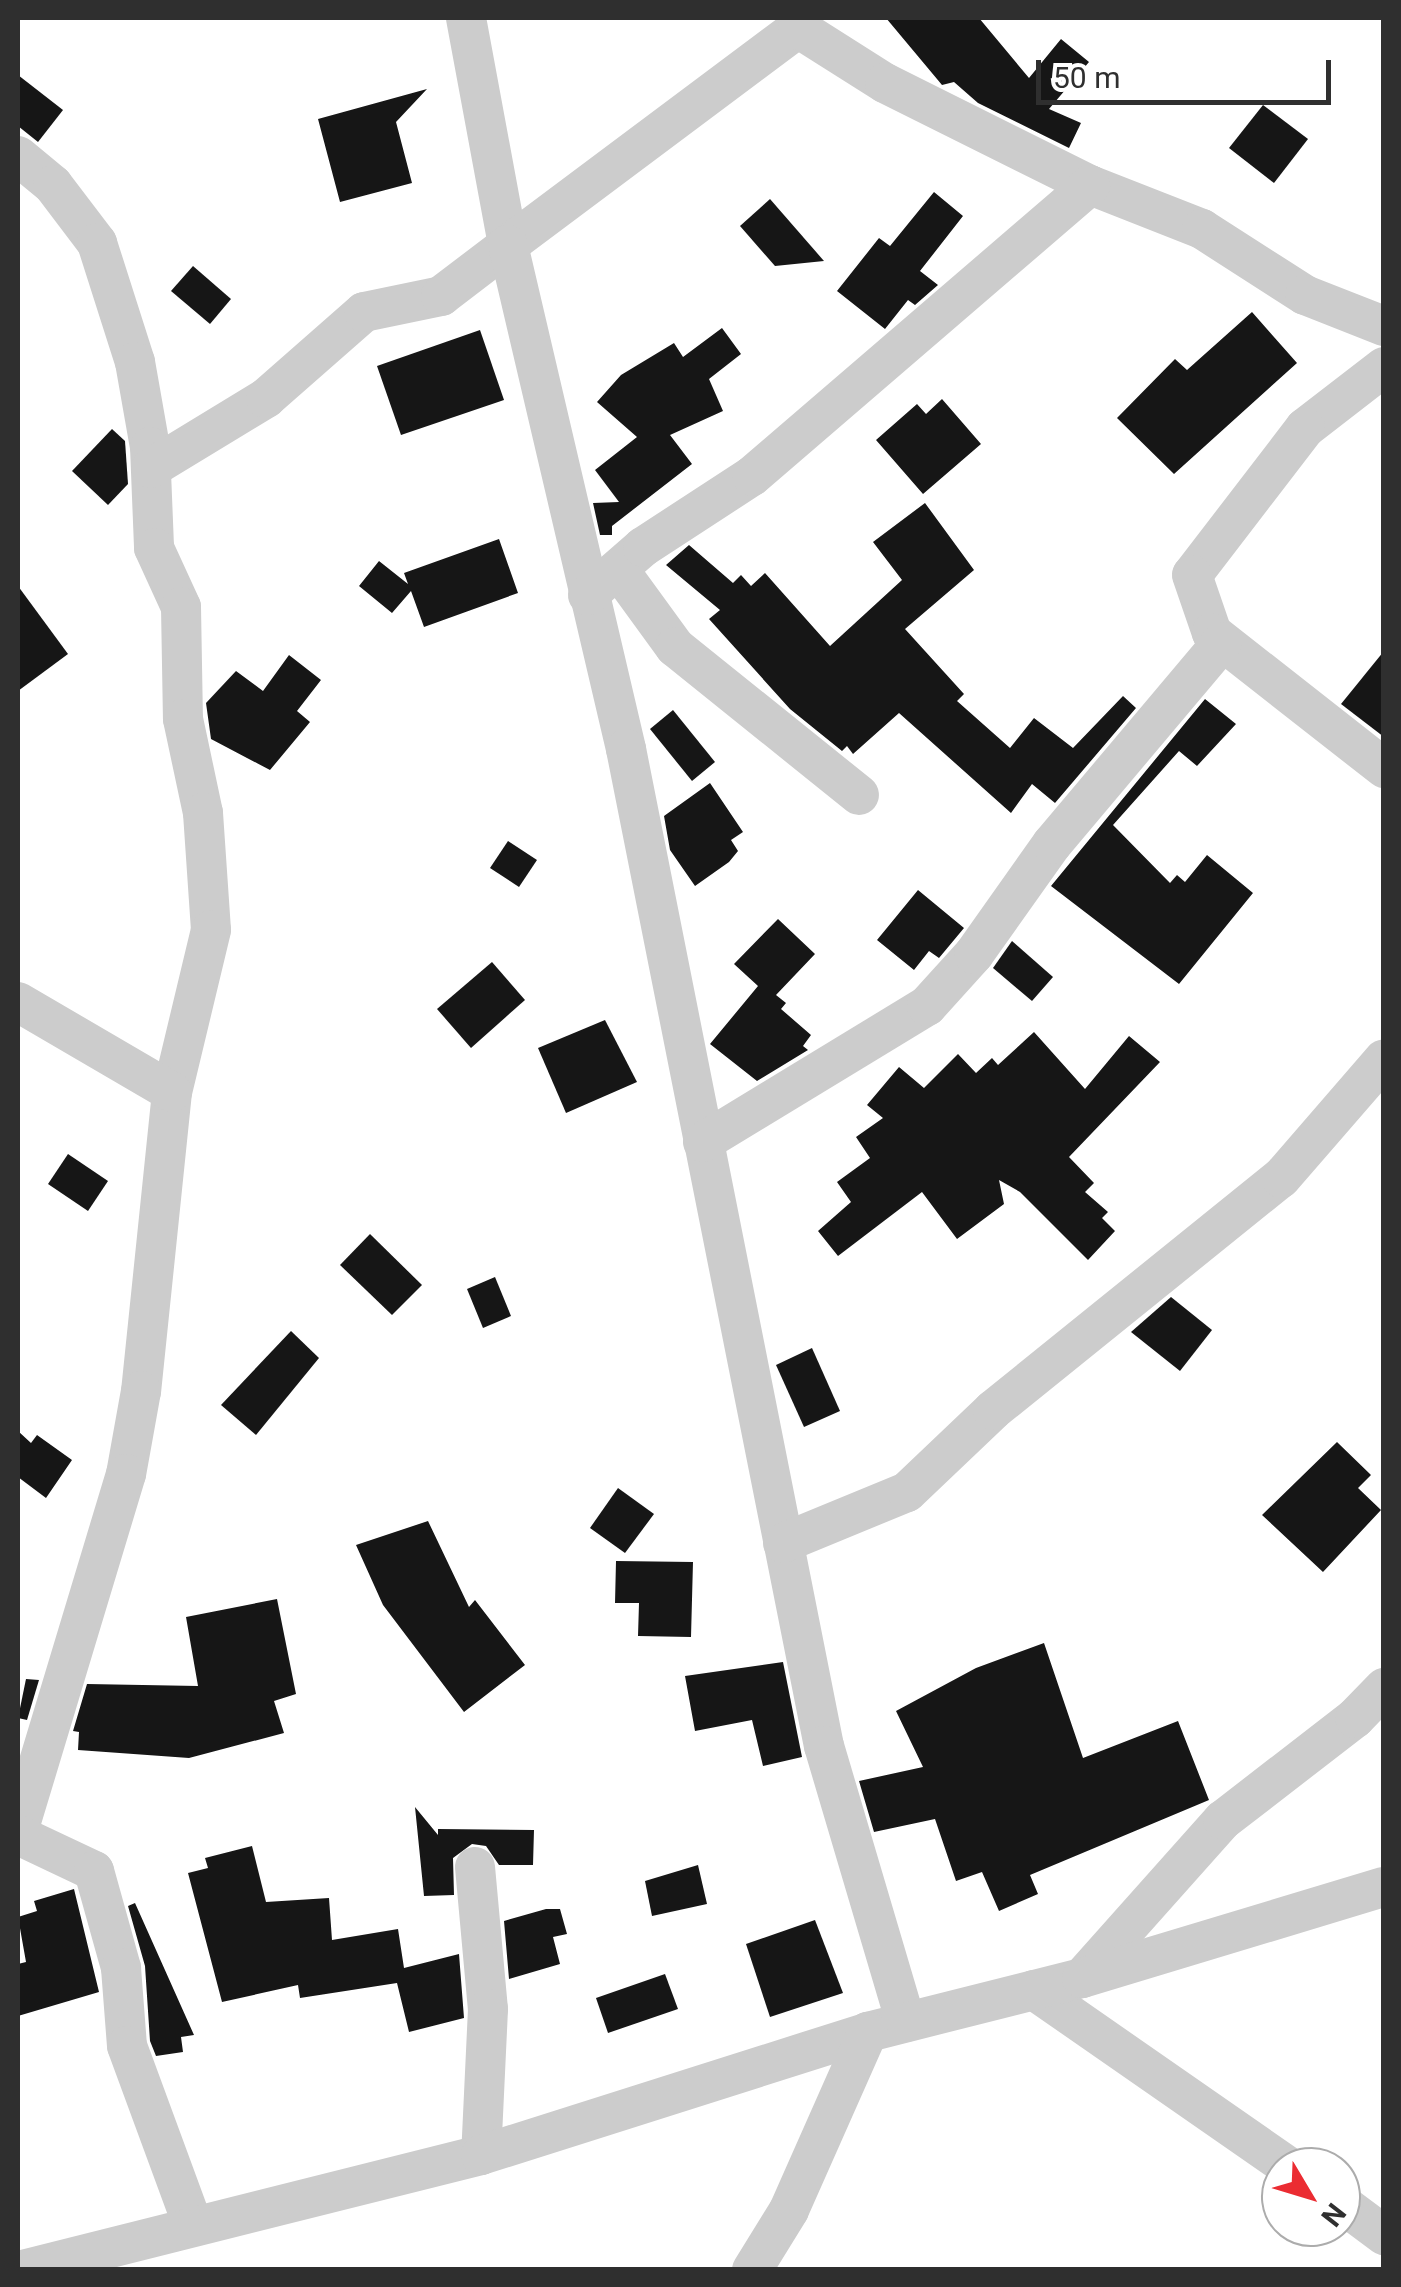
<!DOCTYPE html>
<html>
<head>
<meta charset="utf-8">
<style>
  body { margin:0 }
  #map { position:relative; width:1401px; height:2287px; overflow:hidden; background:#fff; font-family:Roboto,sans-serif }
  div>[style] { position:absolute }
  .building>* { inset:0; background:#161616 }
  .minor>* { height:40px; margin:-20px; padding:0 20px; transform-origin:20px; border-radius:20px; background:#ccc }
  span { translate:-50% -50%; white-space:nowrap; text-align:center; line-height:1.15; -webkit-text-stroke:10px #fff; paint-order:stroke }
  .frame { position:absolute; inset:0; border:20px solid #2f2f2f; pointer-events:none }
  .north { position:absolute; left:1261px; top:2147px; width:100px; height:100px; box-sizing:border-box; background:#fff; border:2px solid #acacac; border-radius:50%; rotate:128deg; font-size:28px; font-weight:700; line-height:40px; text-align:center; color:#2f2f2f }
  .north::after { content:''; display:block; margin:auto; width:35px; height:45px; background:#eb2c32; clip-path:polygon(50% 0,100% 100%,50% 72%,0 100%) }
  .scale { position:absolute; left:1036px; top:60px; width:295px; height:45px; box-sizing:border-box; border:5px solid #2f2f2f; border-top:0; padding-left:12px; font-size:30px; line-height:35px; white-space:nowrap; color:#2f2f2f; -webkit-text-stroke:8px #fff; paint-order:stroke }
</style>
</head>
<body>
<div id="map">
  <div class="building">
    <i style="clip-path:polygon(886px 18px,979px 18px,1029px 78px,1061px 39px,1089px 62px,1049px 109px,1081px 123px,1069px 148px,978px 103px,954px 82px,942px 85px)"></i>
    <i style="clip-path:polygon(18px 75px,63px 110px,38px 142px,18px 126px)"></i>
    <i style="clip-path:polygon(427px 89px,396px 122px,412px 183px,340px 202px,318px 119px)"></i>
    <i style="clip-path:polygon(1263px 105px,1308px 139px,1274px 183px,1229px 148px)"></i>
    <i style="clip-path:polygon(934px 192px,963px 216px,920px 271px,938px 285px,915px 305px,908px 300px,885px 329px,837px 291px,879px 238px,890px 246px)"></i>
    <i style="clip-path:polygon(770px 199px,824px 261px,775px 266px,740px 226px)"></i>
    <i style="clip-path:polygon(193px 266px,231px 299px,210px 324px,171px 291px)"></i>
    <i style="clip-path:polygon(1252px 312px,1297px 363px,1174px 474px,1117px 418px,1175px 359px,1187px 370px)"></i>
    <i style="clip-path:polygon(722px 328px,741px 354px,709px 379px,723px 411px,670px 435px,692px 464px,612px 526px,612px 535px,600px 535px,593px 503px,619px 502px,595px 470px,637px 437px,597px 402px,621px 375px,674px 343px,683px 357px)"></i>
    <i style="clip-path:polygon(480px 330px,504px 400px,401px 435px,377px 366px)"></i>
    <i style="clip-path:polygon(942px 399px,981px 444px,923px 494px,876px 440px,917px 404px,926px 414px)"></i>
    <i style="clip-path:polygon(112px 429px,125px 441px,128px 484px,108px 505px,72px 471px)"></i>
    <i style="clip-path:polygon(925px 503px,974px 570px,905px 629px,964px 694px,957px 701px,1010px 748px,1034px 718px,1073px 748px,1123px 696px,1136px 708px,1055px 803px,1032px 784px,1011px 813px,899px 713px,853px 754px,847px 746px,842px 751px,790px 709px,709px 619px,720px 610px,666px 565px,689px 545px,733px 583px,741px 575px,751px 586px,765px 573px,830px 646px,902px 580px,873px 542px)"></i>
    <i style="clip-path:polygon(499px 539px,518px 593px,424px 627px,411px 591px,392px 613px,359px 586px,379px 561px,408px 584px,404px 573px)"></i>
    <i style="clip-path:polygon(18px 586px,68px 654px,18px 691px)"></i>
    <i style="clip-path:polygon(1384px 651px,1384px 737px,1341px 704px)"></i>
    <i style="clip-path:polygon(289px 655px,321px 680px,297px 711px,310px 722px,270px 770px,211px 739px,206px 703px,236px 671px,263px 691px)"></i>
    <i style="clip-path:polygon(1205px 699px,1236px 724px,1197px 766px,1179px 751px,1113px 825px,1170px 883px,1177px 875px,1185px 882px,1207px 855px,1253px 893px,1179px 984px,1051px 886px)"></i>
    <i style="clip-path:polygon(673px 710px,715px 762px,692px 781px,650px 729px)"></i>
    <i style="clip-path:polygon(710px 783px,743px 832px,731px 840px,738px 851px,729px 862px,695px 886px,670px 850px,664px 816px)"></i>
    <i style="clip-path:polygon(508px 841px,537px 860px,519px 887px,490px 868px)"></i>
    <i style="clip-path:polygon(918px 890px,964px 928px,939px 958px,929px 951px,914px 970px,877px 940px)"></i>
    <i style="clip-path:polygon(778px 919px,815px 954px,776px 995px,786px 1003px,781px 1009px,811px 1035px,803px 1046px,808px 1050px,757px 1081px,710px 1044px,758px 986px,734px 964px)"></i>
    <i style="clip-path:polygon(1012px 941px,1053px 977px,1032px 1001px,993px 968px)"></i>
    <i style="clip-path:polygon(492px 962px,525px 1000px,471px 1048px,437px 1009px)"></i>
    <i style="clip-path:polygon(605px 1020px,637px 1082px,566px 1113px,538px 1048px)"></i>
    <i style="clip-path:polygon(1034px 1032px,1085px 1089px,1129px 1036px,1160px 1062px,1069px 1157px,1094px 1183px,1085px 1192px,1108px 1212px,1102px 1218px,1115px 1231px,1088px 1260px,1020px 1192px,999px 1180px,1004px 1204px,957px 1239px,922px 1192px,838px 1256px,818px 1231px,851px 1202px,837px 1182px,870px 1158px,856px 1137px,883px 1118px,867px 1105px,899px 1067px,924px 1088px,958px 1054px,976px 1073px,992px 1058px,998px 1065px)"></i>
    <i style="clip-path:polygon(68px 1154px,108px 1181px,88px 1211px,48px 1184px)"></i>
    <i style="clip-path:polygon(370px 1234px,422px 1285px,392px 1315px,340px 1265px)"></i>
    <i style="clip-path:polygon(495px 1277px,511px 1316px,483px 1328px,467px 1289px)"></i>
    <i style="clip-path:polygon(1171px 1297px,1212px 1330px,1180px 1371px,1131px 1332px)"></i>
    <i style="clip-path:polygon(291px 1331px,319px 1358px,256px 1435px,221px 1405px)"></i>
    <i style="clip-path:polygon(812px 1348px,840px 1411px,804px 1427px,776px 1365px)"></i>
    <i style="clip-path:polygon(18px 1431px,31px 1443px,37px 1435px,72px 1460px,46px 1498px,18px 1477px)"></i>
    <i style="clip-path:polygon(1337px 1442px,1371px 1475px,1358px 1488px,1381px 1510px,1323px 1572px,1262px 1515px)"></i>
    <i style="clip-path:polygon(618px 1488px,654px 1514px,625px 1553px,590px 1528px)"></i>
    <i style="clip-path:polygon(428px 1521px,469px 1607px,475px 1600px,525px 1665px,464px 1712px,383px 1605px,356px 1545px)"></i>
    <i style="clip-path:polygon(616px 1561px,693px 1562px,691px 1637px,638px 1636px,639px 1603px,615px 1603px)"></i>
    <i style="clip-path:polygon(277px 1599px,296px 1694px,274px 1701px,284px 1733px,189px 1758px,78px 1750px,79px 1732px,73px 1731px,87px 1684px,198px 1686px,186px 1617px)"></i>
    <i style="clip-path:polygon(1044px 1643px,1083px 1758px,1178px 1721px,1209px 1800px,1030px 1875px,1038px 1894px,999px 1911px,982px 1872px,956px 1881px,935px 1819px,874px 1832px,859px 1781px,923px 1767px,896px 1711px,976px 1668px)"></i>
    <i style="clip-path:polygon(783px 1662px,802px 1757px,763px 1766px,752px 1720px,695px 1731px,685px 1676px)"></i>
    <i style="clip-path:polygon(26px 1679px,39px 1680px,27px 1720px,18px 1718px)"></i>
    <i style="clip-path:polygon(415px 1807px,438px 1835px,438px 1829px,534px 1830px,533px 1865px,499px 1865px,486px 1846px,472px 1844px,453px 1858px,454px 1895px,424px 1896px)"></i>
    <i style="clip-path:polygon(252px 1846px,266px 1902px,329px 1898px,332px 1940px,398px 1929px,404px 1968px,459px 1954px,464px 2018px,409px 2032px,397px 1983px,300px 1998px,298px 1985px,222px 2002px,188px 1873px,208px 1868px,205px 1858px)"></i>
    <i style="clip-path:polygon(698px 1865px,707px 1904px,652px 1916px,645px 1881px)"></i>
    <i style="clip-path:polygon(74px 1889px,99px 1992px,18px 2016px,18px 1964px,26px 1962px,18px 1917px,37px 1911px,34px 1901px)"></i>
    <i style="clip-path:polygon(135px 1903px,194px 2035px,181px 2037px,183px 2052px,156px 2056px,150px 2041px,145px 1966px,128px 1906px)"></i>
    <i style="clip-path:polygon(546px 1909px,560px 1909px,567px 1934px,553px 1937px,560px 1964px,509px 1979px,504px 1921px)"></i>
    <i style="clip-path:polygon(815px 1920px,843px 1993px,770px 2017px,746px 1944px)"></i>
    <i style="clip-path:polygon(665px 1974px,678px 2009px,608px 2033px,596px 1998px)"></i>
  </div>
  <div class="minor">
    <i style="left:466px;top:18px;width:231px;rotate:79.5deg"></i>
    <i style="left:508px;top:245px;width:362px;rotate:-36.8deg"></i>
    <i style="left:798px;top:28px;width:103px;rotate:32.3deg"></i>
    <i style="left:885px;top:83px;width:229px;rotate:26.5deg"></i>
    <i style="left:1090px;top:185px;width:120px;rotate:21.4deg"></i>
    <i style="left:1202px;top:229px;width:122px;rotate:32.7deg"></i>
    <i style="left:1305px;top:295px;width:85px;rotate:21.4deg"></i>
    <i style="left:18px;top:156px;width:45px;rotate:39.6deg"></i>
    <i style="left:53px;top:185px;width:73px;rotate:52.8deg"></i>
    <i style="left:97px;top:243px;width:125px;rotate:72.3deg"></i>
    <i style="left:135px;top:362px;width:86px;rotate:80deg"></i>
    <i style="left:150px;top:447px;width:101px;rotate:87.7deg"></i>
    <i style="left:154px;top:548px;width:65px;rotate:65.4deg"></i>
    <i style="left:181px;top:607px;width:112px;rotate:89deg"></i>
    <i style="left:183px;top:719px;width:96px;rotate:78deg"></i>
    <i style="left:203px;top:813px;width:117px;rotate:86.1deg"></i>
    <i style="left:211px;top:930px;width:167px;rotate:103.5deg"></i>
    <i style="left:172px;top:1092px;width:301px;rotate:95.9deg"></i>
    <i style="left:141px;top:1391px;width:84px;rotate:100.2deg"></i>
    <i style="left:126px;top:1474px;width:373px;rotate:106.8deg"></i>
    <i style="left:1384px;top:367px;width:100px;rotate:142.3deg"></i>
    <i style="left:1305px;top:428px;width:185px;rotate:127.5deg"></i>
    <i style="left:1192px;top:575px;width:61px;rotate:71deg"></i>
    <i style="left:1212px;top:633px;width:219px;rotate:38.1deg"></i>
    <i style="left:151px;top:468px;width:135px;rotate:-31.3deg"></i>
    <i style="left:266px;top:398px;width:130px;rotate:-41.3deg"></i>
    <i style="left:364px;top:312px;width:79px;rotate:-11.7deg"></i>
    <i style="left:441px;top:296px;width:84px;rotate:-37.3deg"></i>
    <i style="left:508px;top:245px;width:518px;rotate:76.82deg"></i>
    <i style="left:626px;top:749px;width:1016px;rotate:78.77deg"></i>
    <i style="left:824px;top:1746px;width:288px;rotate:73.5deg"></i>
    <i style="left:619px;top:570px;width:95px;rotate:54deg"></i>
    <i style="left:675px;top:647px;width:236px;rotate:38.8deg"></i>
    <i style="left:588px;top:595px;width:73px;rotate:-41.1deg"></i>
    <i style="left:643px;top:547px;width:130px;rotate:-33.1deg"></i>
    <i style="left:752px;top:476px;width:446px;rotate:-40.7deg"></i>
    <i style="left:18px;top:1002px;width:178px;rotate:30.3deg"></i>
    <i style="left:703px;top:1142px;width:262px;rotate:-31.3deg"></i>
    <i style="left:927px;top:1006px;width:70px;rotate:-47.9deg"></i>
    <i style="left:974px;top:954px;width:135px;rotate:-54.7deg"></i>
    <i style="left:1052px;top:844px;width:264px;rotate:-49.9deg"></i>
    <i style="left:783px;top:1543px;width:134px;rotate:-22.4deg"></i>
    <i style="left:907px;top:1492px;width:119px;rotate:-43.6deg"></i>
    <i style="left:993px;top:1410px;width:370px;rotate:-38.9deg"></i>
    <i style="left:1281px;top:1178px;width:157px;rotate:-49.1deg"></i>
    <i style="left:18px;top:1835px;width:84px;rotate:25.3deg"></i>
    <i style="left:94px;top:1871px;width:101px;rotate:74.4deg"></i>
    <i style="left:121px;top:1968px;width:78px;rotate:85.6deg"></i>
    <i style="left:127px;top:2046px;width:191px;rotate:69.8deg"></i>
    <i style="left:475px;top:1867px;width:143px;rotate:84.8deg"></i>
    <i style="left:488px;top:2009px;width:146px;rotate:92.7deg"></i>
    <i style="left:1082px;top:1978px;width:212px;rotate:-48.3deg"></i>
    <i style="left:1223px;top:1820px;width:167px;rotate:-37.7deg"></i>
    <i style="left:1355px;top:1718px;width:42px;rotate:-46deg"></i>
    <i style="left:1034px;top:1990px;width:310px;rotate:34.8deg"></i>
    <i style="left:1341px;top:2203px;width:54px;rotate:36.7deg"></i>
    <i style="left:23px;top:2270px;width:472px;rotate:-14.1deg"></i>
    <i style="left:481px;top:2155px;width:406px;rotate:-17.6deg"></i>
    <i style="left:868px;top:2032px;width:221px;rotate:-14.2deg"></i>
    <i style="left:1082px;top:1978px;width:315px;rotate:-16.8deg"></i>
    <i style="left:752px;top:2270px;width:70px;rotate:-58.3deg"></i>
    <i style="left:789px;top:2210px;width:195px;rotate:-66.1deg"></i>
  </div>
  <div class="frame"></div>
  <div class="north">N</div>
  <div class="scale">50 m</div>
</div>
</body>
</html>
